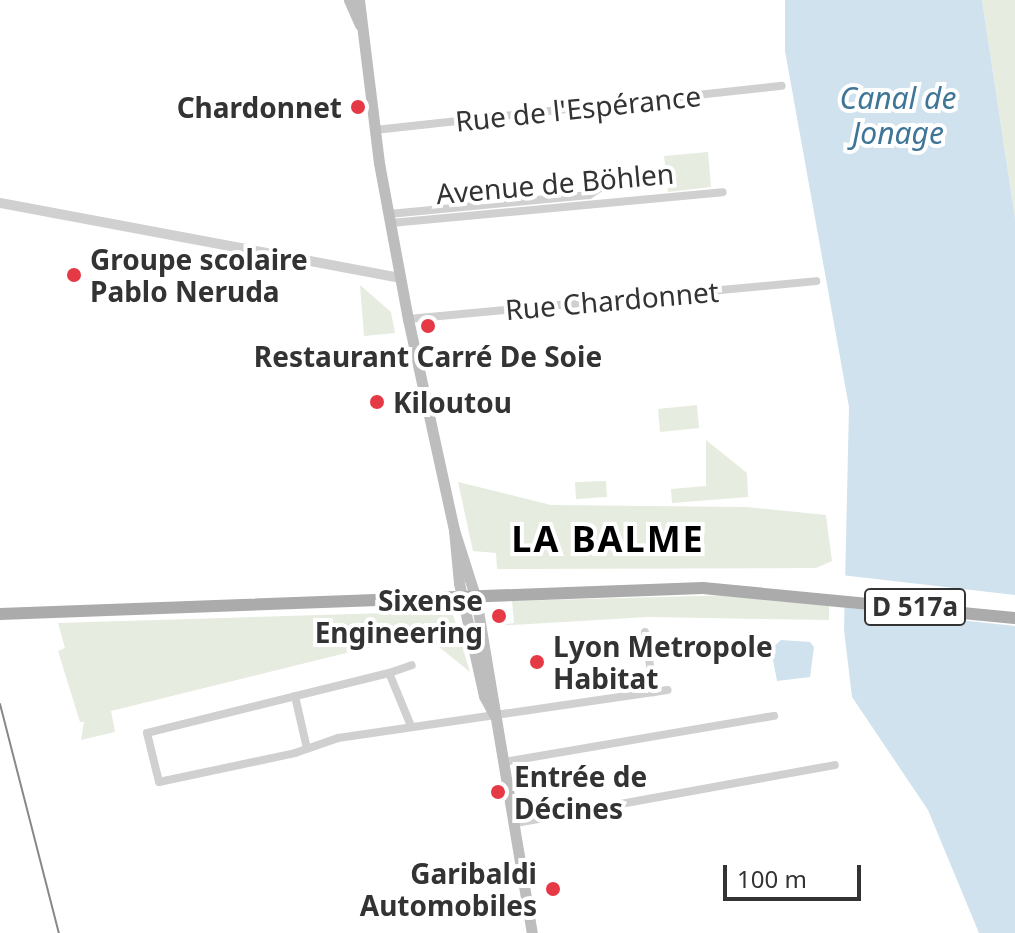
<!DOCTYPE html>
<html>
<head>
<meta charset="utf-8">
<style>
  body { margin:0 }
  #map { position:relative; width:1015px; height:933px; overflow:hidden; background:#fff; font-family:"Noto Sans",sans-serif }
  div>[style] { position:absolute }
  .green>* { inset:0; background:#e6ecdf }
  .water>* { inset:0; background:#cfe2ee }
  .pier>* { inset:0; background:#fff }
  .minor>* { height:8px; margin:-4px; padding:0 4px; transform-origin:4px; border-radius:4px; background:#d0d0d0 }
  .tertiary>* { height:10px; margin:-5px; padding:0 5px; transform-origin:5px; border-radius:5px; background:#d0d0d0 }
  .secondary>* { height:11px; margin:-5.5px; padding:0 5.5px; transform-origin:5.5px; border-radius:5.5px; background:#bdbdbd }
  .primary>* { height:12px; margin:-6px; padding:0 6px; transform-origin:6px; border-radius:6px; background:#ababab }
  .tram>* { height:2px; margin:-1px; padding:0 1px; transform-origin:1px; border-radius:1px; background:#888 }
  .dots>* { width:22px; height:22px; translate:-50% -50%; box-sizing:border-box; border:4px solid #fff; border-radius:50% }
  span { translate:-50% -50%; white-space:nowrap; text-align:center; line-height:1.15; -webkit-text-stroke:8px #fff; paint-order:stroke }
  .shield-label span { padding:2px 6px; background:#fff; border:2px solid; border-radius:6px; -webkit-text-stroke-width:0 }
  .shield-label { font-size:26px; color:#333; font-weight:700 }
  .poi-label { font-size:28px; color:#333; font-weight:700 }
  .right { translate:-100% -50%; text-align:right }
  .left { translate:0 -50%; text-align:left }
  .street-label { font-size:28px; color:#333 }
  .water-label { font-size:30px; color:#3f7597; font-style:italic }
  .district-label { font-size:36px; color:#000; font-weight:700; letter-spacing:2px }
  .scale { position:absolute; left:723px; top:865px; width:138px; height:36px; box-sizing:border-box; border:4px solid #333; border-top:0; padding-left:10px; font-size:24px; line-height:28px; white-space:nowrap; color:#333; -webkit-text-stroke:6px #fff; paint-order:stroke }
</style>
</head>
<body>
<div id="map">
  <div class="green">
    <i style="clip-path:polygon(982px 0,1015px 0,1015px 218px)"></i>
    <i style="clip-path:polygon(708px 152px,711px 187px,668px 192px,664px 156px)"></i>
    <i style="clip-path:polygon(360px 285px,391px 312px,395px 333px,364px 336px)"></i>
    <i style="clip-path:polygon(697px 405px,699px 428px,660px 432px,658px 409px)"></i>
    <i style="clip-path:polygon(706px 440px,747px 473px,748px 497px,672px 503px,671px 489px,706px 486px)"></i>
    <i style="clip-path:polygon(606px 481px,607px 497px,576px 499px,575px 482px)"></i>
    <i style="clip-path:polygon(458px 482px,551px 505px,746px 507px,826px 515px,832px 561px,816px 568px,497px 569px,496px 553px,473px 551px)"></i>
    <i style="clip-path:polygon(733px 595px,829px 606px,829px 620px,648px 617px,493px 626px,514px 623px,512px 601px)"></i>
    <i style="clip-path:polygon(452px 611px,470px 672px,423px 634px,111px 711px,115px 732px,81px 740px,84px 722px,80px 722px,58px 651px,65px 648px,58px 623px)"></i>
  </div>
  <div class="water">
    <i style="clip-path:polygon(785px 0,982px 0,1015px 218px,1015px 933px,979px 933px,928px 810px,852px 697px,844px 630px,849px 407px,785px 51px)"></i>
    <i style="clip-path:polygon(781px 640px,810px 642px,814px 647px,810px 677px,777px 681px,771px 649px)"></i>
  </div>
  <div class="pier">
    <i style="clip-path:polygon(841px 575px,1015px 595px,1015px 626px,840px 607px)"></i>
  </div>
  <div class="minor">
    <i style="left:375px;top:130px;width:409px;rotate:-6.2deg"></i>
    <i style="left:389px;top:214px;width:201px;rotate:-5.4deg"></i>
    <i style="left:589px;top:195px;width:13px;rotate:-32deg"></i>
    <i style="left:600px;top:188px;width:10px;rotate:-90deg"></i>
    <i style="left:391px;top:223px;width:333px;rotate:-5.3deg"></i>
    <i style="left:408px;top:319px;width:410px;rotate:-5.3deg"></i>
    <i style="left:645px;top:632px;width:61px;rotate:81.5deg"></i>
    <i style="left:389px;top:673px;width:24px;rotate:-19deg"></i>
    <i style="left:295px;top:696px;width:54px;rotate:77.2deg"></i>
    <i style="left:411px;top:726px;width:57px;rotate:-112.5deg"></i>
    <i style="left:389px;top:673px;width:249px;rotate:166.1deg"></i>
    <i style="left:147px;top:733px;width:50px;rotate:76.2deg"></i>
    <i style="left:159px;top:782px;width:139px;rotate:-12deg"></i>
    <i style="left:295px;top:753px;width:46px;rotate:-19.2deg"></i>
    <i style="left:338px;top:738px;width:333px;rotate:-8.3deg"></i>
    <i style="left:504px;top:762px;width:274px;rotate:-9.7deg"></i>
    <i style="left:516px;top:823px;width:324px;rotate:-10.3deg"></i>
  </div>
  <div class="tertiary">
    <i style="left:0;top:203px;width:408px;rotate:10.6deg"></i>
  </div>
  <div class="secondary">
    <i style="left:349px;top:0;width:27px;rotate:66deg"></i>
    <i style="left:359px;top:0;width:164px;rotate:83deg"></i>
    <i style="left:379px;top:163px;width:159px;rotate:79.5deg"></i>
    <i style="left:408px;top:319px;width:216px;rotate:77.7deg"></i>
    <i style="left:454px;top:530px;width:53px;rotate:84.6deg"></i>
    <i style="left:459px;top:583px;width:116px;rotate:77.5deg"></i>
    <i style="left:484px;top:696px;width:21px;rotate:62deg"></i>
    <i style="left:454px;top:530px;width:72px;rotate:72.3deg"></i>
    <i style="left:476px;top:599px;width:339px;rotate:80.5deg"></i>
  </div>
  <div class="primary">
    <i style="left:0;top:614px;width:703px;rotate:-2.12deg"></i>
    <i style="left:703px;top:588px;width:313px;rotate:5.5deg"></i>
  </div>
  <div class="tram">
    <i style="left:0;top:704px;width:236px;rotate:75.6deg"></i>
  </div>
  <div class="dots">
    <i style="left:358px;top:107px;background:#e63946"></i>
    <i style="left:74px;top:275px;background:#e63946"></i>
    <i style="left:428px;top:326px;background:#e63946"></i>
    <i style="left:377px;top:402px;background:#e63946"></i>
    <i style="left:499px;top:616px;background:#e63946"></i>
    <i style="left:537px;top:662px;background:#e63946"></i>
    <i style="left:498px;top:792px;background:#e63946"></i>
    <i style="left:553px;top:889px;background:#e63946"></i>
  </div>
  <div class="shield-label">
    <span style="left:915px;top:607px">D 517a</span>
  </div>
  <div class="poi-label">
    <span class="right" style="left:342px;top:107px">Chardonnet</span>
    <span class="left" style="left:90px;top:275px">Groupe scolaire<br>Pablo Neruda</span>
    <span style="left:428px;top:356px">Restaurant Carré De Soie</span>
    <span class="left" style="left:393px;top:402px">Kiloutou</span>
    <span class="right" style="left:483px;top:616px">Sixense<br>Engineering</span>
    <span class="left" style="left:553px;top:662px">Lyon Metropole<br>Habitat</span>
    <span class="left" style="left:514px;top:792px">Entrée de<br>Décines</span>
    <span class="right" style="left:537px;top:889px">Garibaldi<br>Automobiles</span>
  </div>
  <div class="street-label">
    <span style="left:578px;top:108px;rotate:-6deg">Rue de l'Espérance</span>
    <span style="left:555px;top:183px;rotate:-5deg">Avenue de Böhlen</span>
    <span style="left:612px;top:300px;rotate:-5deg">Rue Chardonnet</span>
  </div>
  <div class="water-label">
    <span style="left:898px;top:115px">Canal de<br>Jonage</span>
  </div>
  <div class="district-label">
    <span style="left:608px;top:539px">LA BALME</span>
  </div>
  <div class="scale">100 m</div>
</div>
</body>
</html>
